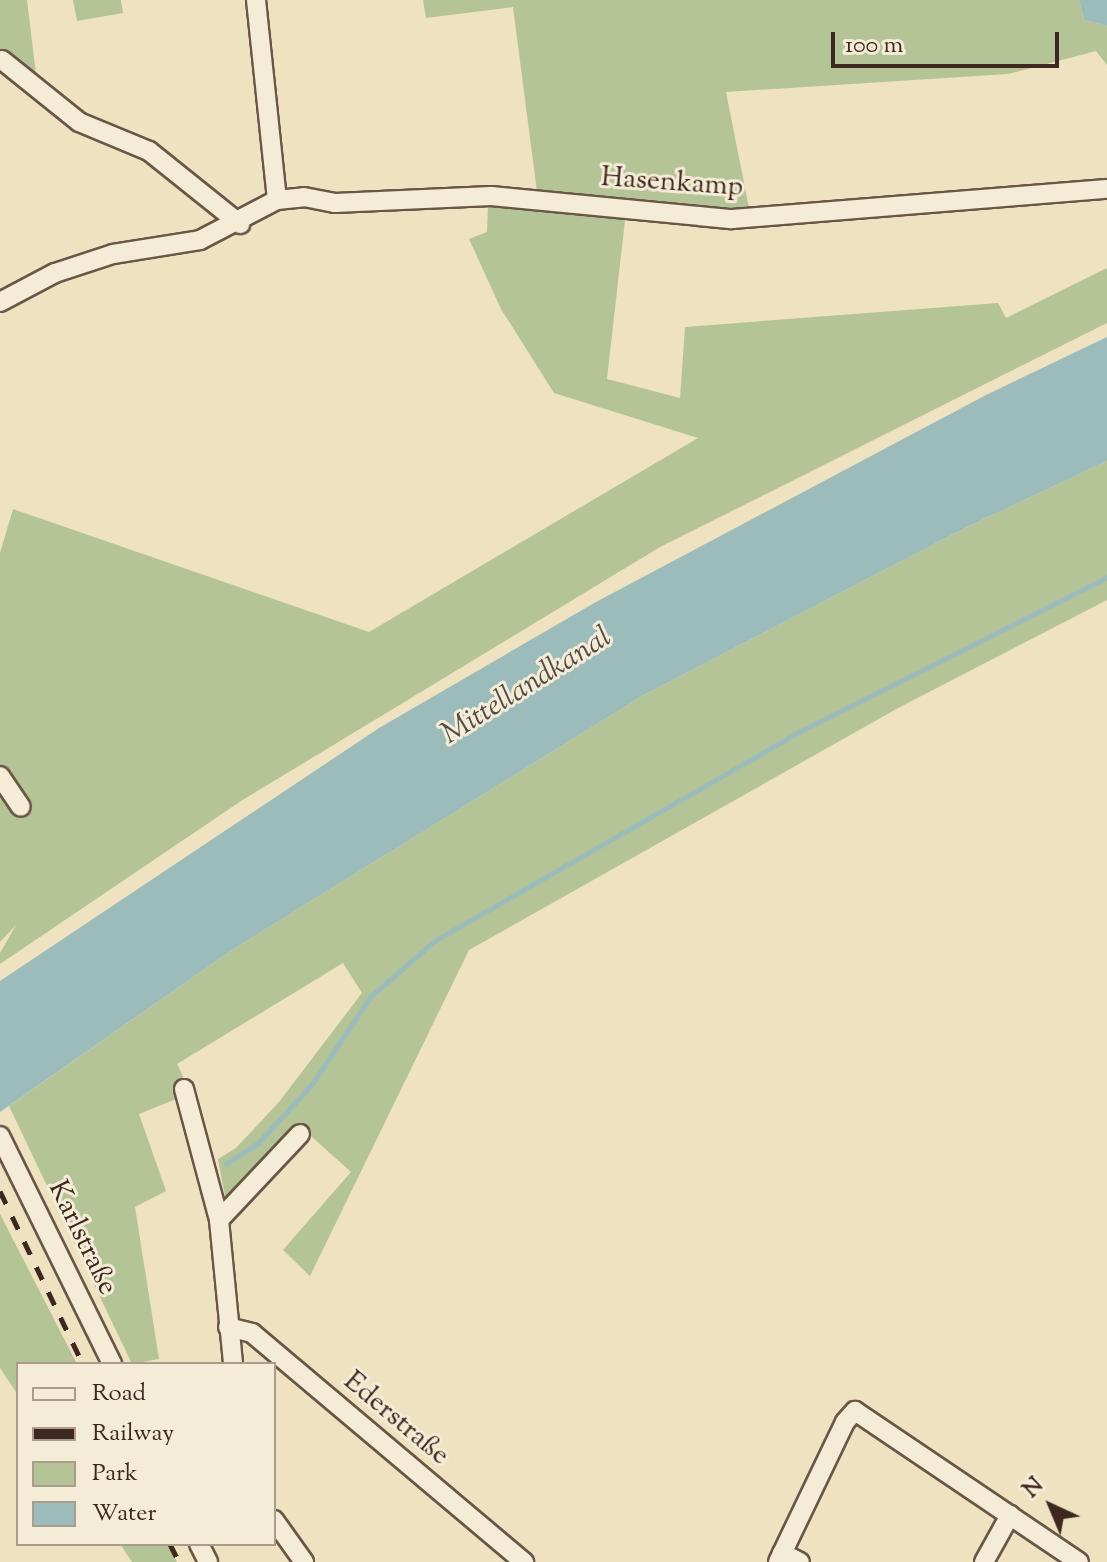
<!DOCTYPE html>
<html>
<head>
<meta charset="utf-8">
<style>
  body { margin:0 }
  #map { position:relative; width:1107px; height:1562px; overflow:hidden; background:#eee2c0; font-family:"Sorts Mill Goudy",serif }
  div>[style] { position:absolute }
  .green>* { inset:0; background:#b4c496 }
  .water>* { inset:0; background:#9cbcbb }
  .stream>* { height:5px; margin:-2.5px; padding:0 2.5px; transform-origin:2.5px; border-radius:2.5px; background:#9cbcbb }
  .roads { filter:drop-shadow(2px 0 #695647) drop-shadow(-2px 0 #695647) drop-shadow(0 2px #695647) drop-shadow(0 -2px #695647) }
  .minor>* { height:18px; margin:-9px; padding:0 9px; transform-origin:9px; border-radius:9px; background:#f4ecd6 }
  .rail>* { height:5px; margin-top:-2.5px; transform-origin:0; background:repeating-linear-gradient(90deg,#3d271f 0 14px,transparent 0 28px) }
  span { translate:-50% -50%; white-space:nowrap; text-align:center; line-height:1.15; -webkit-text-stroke:6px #f4ecd6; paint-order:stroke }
  .street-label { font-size:28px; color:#3d271f }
  .water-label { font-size:30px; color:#554c46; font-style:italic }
  .legend { position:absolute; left:16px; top:1362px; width:260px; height:184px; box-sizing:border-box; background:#f4ecd6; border:2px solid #ab9d8d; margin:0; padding:10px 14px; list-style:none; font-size:24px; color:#3d271f }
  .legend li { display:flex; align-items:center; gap:16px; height:40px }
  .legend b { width:40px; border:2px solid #ab9d8d }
  .north { position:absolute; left:1011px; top:1466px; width:80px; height:80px; -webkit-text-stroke:6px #f4ecd6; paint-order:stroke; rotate:316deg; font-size:22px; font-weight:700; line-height:32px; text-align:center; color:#3d271f }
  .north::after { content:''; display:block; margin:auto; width:28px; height:36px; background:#3d271f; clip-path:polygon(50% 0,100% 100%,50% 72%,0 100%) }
  .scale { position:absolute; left:831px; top:32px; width:228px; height:36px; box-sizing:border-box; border:4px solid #3d271f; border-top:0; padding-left:10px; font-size:24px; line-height:28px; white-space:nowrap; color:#3d271f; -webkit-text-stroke:6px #f4ecd6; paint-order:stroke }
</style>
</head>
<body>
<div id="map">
  <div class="green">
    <i style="clip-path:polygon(0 0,27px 0,38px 91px,0 61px)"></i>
    <i style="clip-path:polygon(73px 0,121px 0,123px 13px,77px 21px)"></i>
    <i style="clip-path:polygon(423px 0,1079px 0,1084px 20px,1107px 26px,1107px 65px,1096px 51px,1008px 74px,726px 92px,749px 208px,710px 211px,537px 192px,513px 7px,426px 18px)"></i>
    <i style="clip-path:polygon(488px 204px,625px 220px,607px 379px,680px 398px,685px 327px,998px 303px,1006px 318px,1107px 268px,1107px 323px,660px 547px,241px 801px,0 964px,0 953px,16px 925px,0 942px,0 553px,13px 509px,369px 632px,698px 438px,554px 393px,501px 309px,469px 239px,487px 232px)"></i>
    <i style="clip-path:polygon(1107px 461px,1107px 600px,900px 707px,469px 950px,310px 1276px,283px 1250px,351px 1172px,302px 1128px,227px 1207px,218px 1159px,236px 1148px,279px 1102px,362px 993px,343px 963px,177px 1064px,191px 1093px,139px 1114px,166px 1191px,135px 1207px,159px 1359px,132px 1364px,9px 1106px,232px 950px,642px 696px,967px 527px)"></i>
    <i style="clip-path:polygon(0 1214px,77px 1364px,18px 1364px,18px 1395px,0 1368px)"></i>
    <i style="clip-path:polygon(120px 1544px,168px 1544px,177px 1562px,132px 1562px)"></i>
  </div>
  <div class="water">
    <i style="clip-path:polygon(1079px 0,1107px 0,1107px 26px,1084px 20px)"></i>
    <i style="clip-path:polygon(1107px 337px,1107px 461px,967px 527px,642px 696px,232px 950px,0 1112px,0 981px,379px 728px,596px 602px,986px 395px)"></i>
  </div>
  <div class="stream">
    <i style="left:226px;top:1164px;width:38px;rotate:-33deg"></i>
    <i style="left:258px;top:1143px;width:80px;rotate:-47.5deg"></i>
    <i style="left:312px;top:1084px;width:106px;rotate:-56.2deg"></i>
    <i style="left:371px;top:996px;width:84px;rotate:-41.1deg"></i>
    <i style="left:434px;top:941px;width:423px;rotate:-29.8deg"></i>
    <i style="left:801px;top:731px;width:343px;rotate:-26.7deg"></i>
  </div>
  <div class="roads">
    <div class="minor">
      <i style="left:256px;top:0;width:201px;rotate:84deg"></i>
      <i style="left:2px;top:60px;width:99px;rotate:38.8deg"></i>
      <i style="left:79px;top:122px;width:76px;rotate:22.5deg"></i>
      <i style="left:149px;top:151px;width:117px;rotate:38.7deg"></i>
      <i style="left:0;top:302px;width:62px;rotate:-27.8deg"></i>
      <i style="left:55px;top:273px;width:61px;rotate:-18.1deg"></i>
      <i style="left:113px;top:254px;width:88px;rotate:-9.1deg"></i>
      <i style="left:200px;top:240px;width:87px;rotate:-27.5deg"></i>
      <i style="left:277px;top:200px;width:27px;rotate:-6deg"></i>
      <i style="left:304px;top:197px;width:32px;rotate:11deg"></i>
      <i style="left:335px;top:203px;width:156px;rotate:-2.6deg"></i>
      <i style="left:491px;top:196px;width:242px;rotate:5.5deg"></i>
      <i style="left:732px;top:219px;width:376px;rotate:-4.6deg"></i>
      <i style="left:0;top:776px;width:37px;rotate:56deg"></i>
      <i style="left:184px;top:1089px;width:136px;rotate:75deg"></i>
      <i style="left:219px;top:1220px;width:145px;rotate:84.4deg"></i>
      <i style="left:0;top:1136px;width:254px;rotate:63.8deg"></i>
      <i style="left:219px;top:1220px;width:118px;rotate:-46.7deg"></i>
      <i style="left:228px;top:1327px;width:25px;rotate:14deg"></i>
      <i style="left:252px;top:1333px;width:356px;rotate:40.1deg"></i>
      <i style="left:274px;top:1520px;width:52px;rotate:54.5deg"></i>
      <i style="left:199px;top:1544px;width:20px;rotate:63deg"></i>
      <i style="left:782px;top:1553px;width:20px;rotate:27deg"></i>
      <i style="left:778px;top:1562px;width:155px;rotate:-64.4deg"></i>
      <i style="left:845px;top:1422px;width:15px;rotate:-48deg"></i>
      <i style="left:855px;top:1411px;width:270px;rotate:34deg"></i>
      <i style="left:984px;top:1562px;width:54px;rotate:-61deg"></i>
    </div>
  </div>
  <div class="rail">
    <i style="left:0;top:1191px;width:192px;rotate:64.4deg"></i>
    <i style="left:170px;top:1544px;width:20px;rotate:63deg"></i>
  </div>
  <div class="street-label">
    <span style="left:672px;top:183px;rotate:4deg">Hasenkamp</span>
    <span style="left:82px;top:1238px;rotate:64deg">Karlstraße</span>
    <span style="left:396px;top:1419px;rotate:40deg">Ederstraße</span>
  </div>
  <div class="water-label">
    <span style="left:527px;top:687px;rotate:-32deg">Mittellandkanal</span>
  </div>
  <ul class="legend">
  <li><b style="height:10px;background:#f4ecd6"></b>Road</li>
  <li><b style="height:10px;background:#3d271f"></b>Railway</li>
  <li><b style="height:22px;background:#b4c496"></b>Park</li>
  <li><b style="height:22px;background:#9cbcbb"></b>Water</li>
  </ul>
  <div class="north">N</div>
  <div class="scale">100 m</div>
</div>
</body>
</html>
